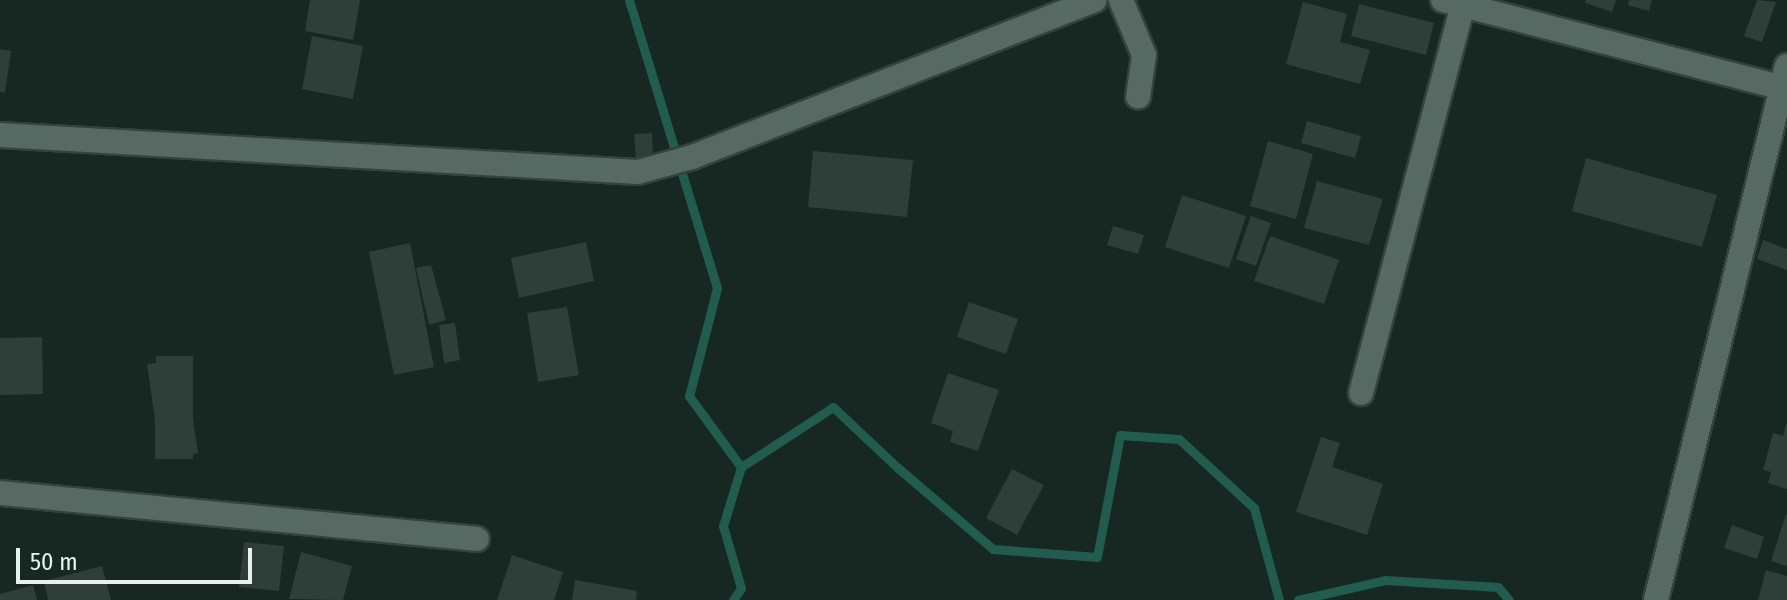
<!DOCTYPE html>
<html>
<head>
<meta charset="utf-8">
<style>
  body { margin:0 }
  #map { position:relative; width:1787px; height:600px; overflow:hidden; background:#172722; font-family:"Fira Sans Condensed",sans-serif }
  div>[style] { position:absolute }
  .stream>* { height:9px; margin:-4.5px; padding:0 4.5px; transform-origin:4.5px; border-radius:4.5px; background:#215c4e }
  .building>* { inset:0; background:#2e3e39 }
  .roads { filter:drop-shadow(2px 0 #35413e) drop-shadow(-2px 0 #35413e) drop-shadow(0 2px #35413e) drop-shadow(0 -2px #35413e) }
  .minor>* { height:24px; margin:-12px; padding:0 12px; transform-origin:12px; border-radius:12px; background:#576963 }
  span { translate:-50% -50%; white-space:nowrap; text-align:center; line-height:1.15; -webkit-text-stroke:6px #172722; paint-order:stroke }
  .scale { position:absolute; left:16px; top:548px; width:236px; height:36px; box-sizing:border-box; border:4px solid #e8f1ee; border-top:0; padding-left:10px; font-size:24px; line-height:28px; white-space:nowrap; color:#e8f1ee; -webkit-text-stroke:6px #172722; paint-order:stroke }
</style>
</head>
<body>
<div id="map">
  <div class="stream">
    <i style="left:629px;top:0;width:301px;rotate:73deg"></i>
    <i style="left:717px;top:288px;width:112px;rotate:104.5deg"></i>
    <i style="left:689px;top:396px;width:88px;rotate:53.8deg"></i>
    <i style="left:733px;top:600px;width:14px;rotate:-56deg"></i>
    <i style="left:741px;top:588px;width:65px;rotate:-106.2deg"></i>
    <i style="left:723px;top:526px;width:62px;rotate:-73deg"></i>
    <i style="left:741px;top:467px;width:110px;rotate:-33.1deg"></i>
    <i style="left:833px;top:407px;width:89px;rotate:43.2deg"></i>
    <i style="left:898px;top:468px;width:125px;rotate:40.5deg"></i>
    <i style="left:993px;top:549px;width:104px;rotate:4.4deg"></i>
    <i style="left:1097px;top:557px;width:124px;rotate:-79.3deg"></i>
    <i style="left:1120px;top:435px;width:59px;rotate:3.9deg"></i>
    <i style="left:1179px;top:439px;width:102px;rotate:42.6deg"></i>
    <i style="left:1254px;top:508px;width:95px;rotate:74.8deg"></i>
    <i style="left:1298px;top:600px;width:89px;rotate:-12.9deg"></i>
    <i style="left:1385px;top:580px;width:113px;rotate:3.5deg"></i>
    <i style="left:1498px;top:587px;width:17px;rotate:50deg"></i>
  </div>
  <div class="building">
    <i style="clip-path:polygon(310px 0,360px 0,353px 40px,305px 31px)"></i>
    <i style="clip-path:polygon(1586px 0,1616px 0,1612px 12px,1585px 3px)"></i>
    <i style="clip-path:polygon(1629px 0,1652px 0,1649px 11px,1628px 5px)"></i>
    <i style="clip-path:polygon(1757px 0,1776px 2px,1762px 42px,1744px 36px)"></i>
    <i style="clip-path:polygon(1303px 2px,1347px 14px,1340px 42px,1370px 50px,1360px 84px,1286px 64px)"></i>
    <i style="clip-path:polygon(1359px 4px,1434px 23px,1426px 55px,1351px 36px)"></i>
    <i style="clip-path:polygon(312px 36px,363px 46px,353px 99px,302px 89px)"></i>
    <i style="clip-path:polygon(0 49px,11px 51px,5px 93px,0 92px)"></i>
    <i style="clip-path:polygon(1307px 121px,1361px 136px,1355px 158px,1301px 143px)"></i>
    <i style="clip-path:polygon(652px 133px,653px 160px,636px 161px,634px 134px)"></i>
    <i style="clip-path:polygon(1268px 141px,1313px 154px,1296px 219px,1250px 206px)"></i>
    <i style="clip-path:polygon(813px 151px,913px 160px,907px 217px,808px 207px)"></i>
    <i style="clip-path:polygon(1586px 158px,1717px 195px,1702px 247px,1572px 211px)"></i>
    <i style="clip-path:polygon(1317px 181px,1383px 199px,1369px 245px,1304px 228px)"></i>
    <i style="clip-path:polygon(1182px 195px,1246px 216px,1229px 268px,1165px 247px)"></i>
    <i style="clip-path:polygon(1251px 216px,1271px 223px,1256px 266px,1236px 259px)"></i>
    <i style="clip-path:polygon(1113px 226px,1144px 235px,1138px 254px,1107px 245px)"></i>
    <i style="clip-path:polygon(1270px 236px,1339px 260px,1324px 304px,1254px 281px)"></i>
    <i style="clip-path:polygon(1763px 240px,1787px 249px,1787px 270px,1757px 259px)"></i>
    <i style="clip-path:polygon(586px 242px,594px 281px,519px 298px,511px 258px)"></i>
    <i style="clip-path:polygon(410px 243px,434px 367px,394px 375px,369px 252px)"></i>
    <i style="clip-path:polygon(431px 265px,446px 320px,429px 325px,416px 268px)"></i>
    <i style="clip-path:polygon(969px 302px,1018px 319px,1006px 354px,957px 337px)"></i>
    <i style="clip-path:polygon(567px 307px,579px 375px,538px 382px,527px 313px)"></i>
    <i style="clip-path:polygon(455px 323px,460px 360px,444px 363px,439px 325px)"></i>
    <i style="clip-path:polygon(42px 337px,43px 394px,0 395px,0 338px)"></i>
    <i style="clip-path:polygon(156px 356px,193px 356px,193px 419px,198px 453px,193px 454px,193px 459px,155px 459px,155px 420px,147px 364px,156px 363px)"></i>
    <i style="clip-path:polygon(948px 373px,999px 390px,978px 451px,950px 442px,953px 431px,931px 423px)"></i>
    <i style="clip-path:polygon(1786px 424px,1787px 424px,1787px 489px,1768px 483px,1771px 472px,1763px 470px,1773px 433px,1783px 436px)"></i>
    <i style="clip-path:polygon(1321px 437px,1340px 443px,1332px 467px,1383px 484px,1367px 535px,1296px 512px)"></i>
    <i style="clip-path:polygon(1012px 469px,1044px 485px,1017px 535px,986px 518px)"></i>
    <i style="clip-path:polygon(1786px 514px,1787px 515px,1787px 566px,1771px 561px)"></i>
    <i style="clip-path:polygon(1732px 525px,1764px 537px,1757px 559px,1724px 548px)"></i>
    <i style="clip-path:polygon(244px 542px,284px 546px,279px 591px,239px 587px)"></i>
    <i style="clip-path:polygon(301px 552px,352px 566px,343px 600px,289px 599px)"></i>
    <i style="clip-path:polygon(512px 555px,563px 572px,554px 600px,497px 600px)"></i>
    <i style="clip-path:polygon(102px 566px,111px 600px,48px 600px,44px 581px)"></i>
    <i style="clip-path:polygon(1766px 570px,1787px 576px,1787px 600px,1758px 600px)"></i>
    <i style="clip-path:polygon(575px 580px,637px 591px,636px 600px,572px 600px)"></i>
    <i style="clip-path:polygon(33px 585px,37px 600px,0 600px,0 594px)"></i>
  </div>
  <div class="roads">
    <div class="minor">
      <i style="left:1121px;top:0;width:60px;rotate:67.3deg"></i>
      <i style="left:1144px;top:55px;width:42px;rotate:98.1deg"></i>
      <i style="left:1443px;top:0;width:355px;rotate:14.5deg"></i>
      <i style="left:0;top:135px;width:639px;rotate:3.32deg"></i>
      <i style="left:638px;top:172px;width:56px;rotate:-15.5deg"></i>
      <i style="left:692px;top:157px;width:432px;rotate:-21.3deg"></i>
      <i style="left:1361px;top:393px;width:406px;rotate:-75.3deg"></i>
      <i style="left:0;top:493px;width:479px;rotate:5.5deg"></i>
      <i style="left:1656px;top:600px;width:550px;rotate:-76.22deg"></i>
    </div>
  </div>
  <div class="scale">50 m</div>
</div>
</body>
</html>
